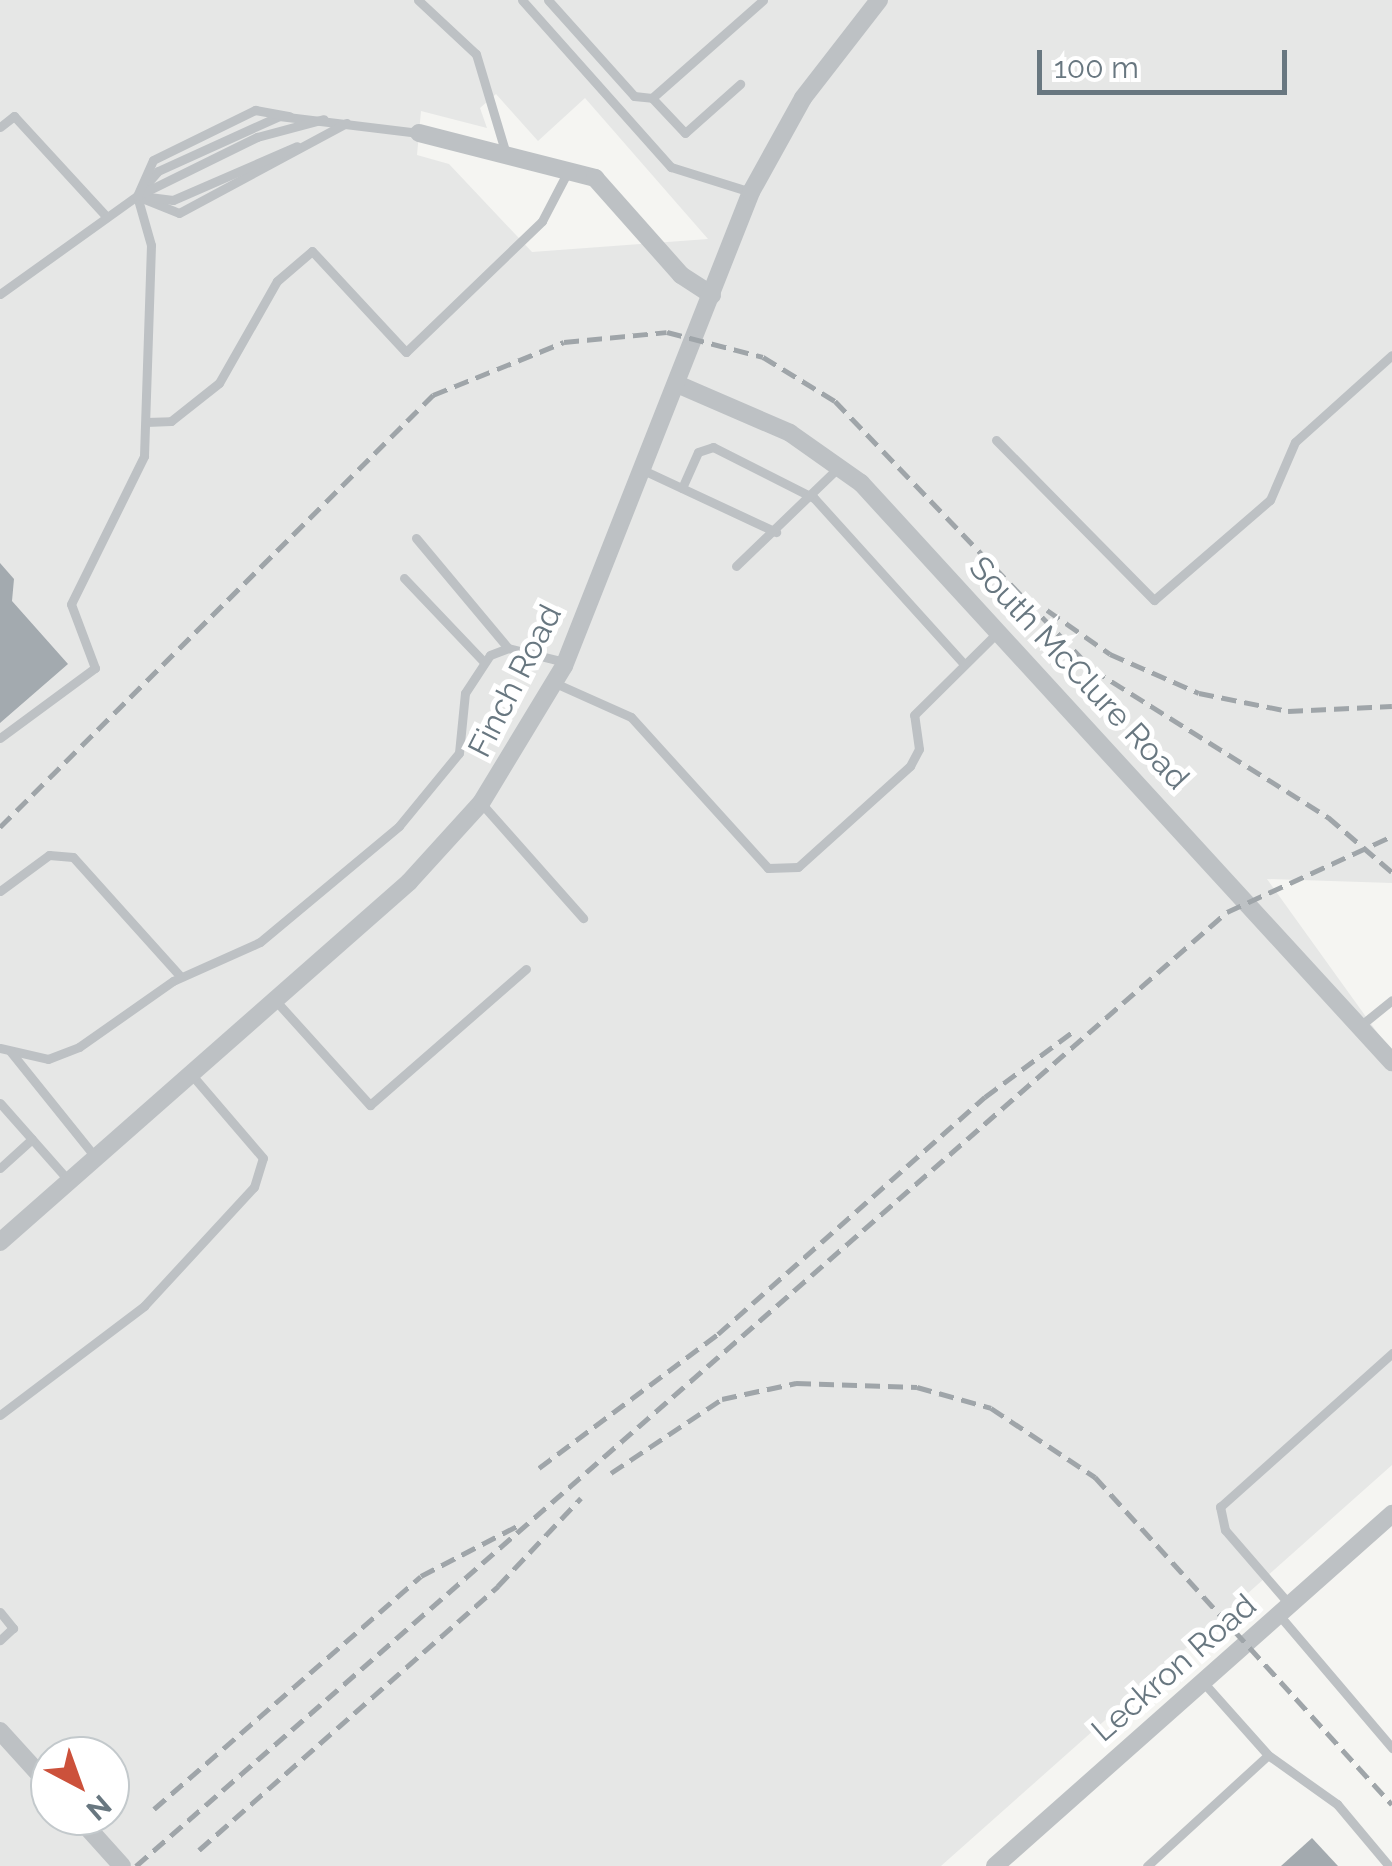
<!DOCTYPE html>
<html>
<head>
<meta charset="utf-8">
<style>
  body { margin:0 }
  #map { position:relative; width:1392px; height:1866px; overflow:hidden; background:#f5f5f2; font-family:Raleway,sans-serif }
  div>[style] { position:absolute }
  .built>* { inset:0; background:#e6e7e6 }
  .building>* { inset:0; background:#a3aaaf }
  .lane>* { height:9px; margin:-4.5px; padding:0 4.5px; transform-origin:4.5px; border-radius:4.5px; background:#bdc1c4 }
  .street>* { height:18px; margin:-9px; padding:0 9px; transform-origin:9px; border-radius:9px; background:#bdc1c4 }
  .rail>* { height:5px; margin-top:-2.5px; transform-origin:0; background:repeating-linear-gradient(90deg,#9fa5a9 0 15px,transparent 0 23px) }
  span { translate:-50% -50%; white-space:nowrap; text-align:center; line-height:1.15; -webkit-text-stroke:10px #fff; paint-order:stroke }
  .street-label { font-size:32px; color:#687780 }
  .north { position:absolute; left:30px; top:1736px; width:100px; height:100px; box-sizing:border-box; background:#fff; border:2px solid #c3c9cc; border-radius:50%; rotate:139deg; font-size:28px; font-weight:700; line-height:40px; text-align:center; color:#687780 }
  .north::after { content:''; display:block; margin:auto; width:35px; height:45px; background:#cc513b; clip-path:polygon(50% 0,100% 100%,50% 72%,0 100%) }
  .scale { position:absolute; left:1037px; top:50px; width:250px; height:45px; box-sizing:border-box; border:5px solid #687780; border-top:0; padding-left:12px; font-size:30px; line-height:35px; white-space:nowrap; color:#687780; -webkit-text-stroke:8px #fff; paint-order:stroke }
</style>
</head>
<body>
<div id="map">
  <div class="built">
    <i style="clip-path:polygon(evenodd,0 0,1392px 0,1392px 883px,1267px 879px,1392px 1053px,1392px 1465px,941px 1866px,0 1866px,0 0,496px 94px,538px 141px,585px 98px,708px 239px,532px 252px,449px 164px,417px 155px,421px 111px,487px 128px,480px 108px,496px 94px,0 0,50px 1756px,110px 1756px,110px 1816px,50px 1816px,50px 1756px)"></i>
  </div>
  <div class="building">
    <i style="clip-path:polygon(0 563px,14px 579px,12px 601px,68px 664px,0 723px)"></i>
    <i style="clip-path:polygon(1312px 1838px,1338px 1866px,1281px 1866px)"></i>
  </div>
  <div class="lane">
    <i style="left:418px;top:0;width:79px;rotate:43deg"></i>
    <i style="left:476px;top:54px;width:104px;rotate:73.3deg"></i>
    <i style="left:522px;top:0;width:224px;rotate:48.3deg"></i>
    <i style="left:671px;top:167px;width:84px;rotate:17.4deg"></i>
    <i style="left:548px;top:0;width:129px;rotate:48.1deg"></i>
    <i style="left:634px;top:96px;width:18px;rotate:6deg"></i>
    <i style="left:652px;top:98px;width:48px;rotate:46.7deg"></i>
    <i style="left:685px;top:133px;width:74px;rotate:-41.7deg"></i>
    <i style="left:652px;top:98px;width:148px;rotate:-41.4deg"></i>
    <i style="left:0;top:127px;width:18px;rotate:-38deg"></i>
    <i style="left:14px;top:116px;width:137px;rotate:47.4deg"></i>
    <i style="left:145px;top:186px;width:20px;rotate:-49deg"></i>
    <i style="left:158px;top:171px;width:133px;rotate:-24.4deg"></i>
    <i style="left:279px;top:116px;width:141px;rotate:6.9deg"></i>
    <i style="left:137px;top:196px;width:45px;rotate:22deg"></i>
    <i style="left:179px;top:213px;width:190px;rotate:-28.3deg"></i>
    <i style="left:149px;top:197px;width:24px;rotate:7deg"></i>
    <i style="left:173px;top:200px;width:135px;rotate:-23.5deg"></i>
    <i style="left:0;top:294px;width:168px;rotate:-35.6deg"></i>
    <i style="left:137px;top:196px;width:134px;rotate:-26.2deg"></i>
    <i style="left:257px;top:137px;width:69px;rotate:-15deg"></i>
    <i style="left:146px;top:422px;width:25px;rotate:-2deg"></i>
    <i style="left:171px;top:421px;width:61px;rotate:-38.4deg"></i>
    <i style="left:219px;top:383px;width:117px;rotate:-60.4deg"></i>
    <i style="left:277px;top:281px;width:46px;rotate:-40.6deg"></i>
    <i style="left:312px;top:251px;width:138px;rotate:47.1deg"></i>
    <i style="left:406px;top:352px;width:189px;rotate:-43.9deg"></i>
    <i style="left:542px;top:221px;width:56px;rotate:-62.5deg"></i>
    <i style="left:996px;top:440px;width:225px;rotate:45.4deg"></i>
    <i style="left:1154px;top:600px;width:153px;rotate:-40.8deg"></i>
    <i style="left:1270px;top:500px;width:63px;rotate:-66.7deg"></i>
    <i style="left:1295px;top:442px;width:130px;rotate:-41.9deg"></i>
    <i style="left:643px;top:470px;width:147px;rotate:25deg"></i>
    <i style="left:682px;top:488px;width:39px;rotate:-66deg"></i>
    <i style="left:698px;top:452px;width:16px;rotate:-18deg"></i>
    <i style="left:713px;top:447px;width:113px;rotate:26.8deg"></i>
    <i style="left:814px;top:498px;width:222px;rotate:47.9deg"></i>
    <i style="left:416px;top:538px;width:143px;rotate:50.1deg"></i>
    <i style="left:736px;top:566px;width:141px;rotate:-43.9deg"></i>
    <i style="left:404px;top:578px;width:116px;rotate:46.4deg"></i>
    <i style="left:555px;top:683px;width:83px;rotate:24.1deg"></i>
    <i style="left:631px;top:717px;width:204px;rotate:47.8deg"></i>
    <i style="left:768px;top:868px;width:30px;rotate:-2deg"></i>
    <i style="left:798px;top:867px;width:151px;rotate:-42deg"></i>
    <i style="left:910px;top:766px;width:19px;rotate:-62deg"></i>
    <i style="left:919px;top:749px;width:34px;rotate:-98deg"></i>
    <i style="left:914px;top:715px;width:120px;rotate:-44.7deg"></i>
    <i style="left:0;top:738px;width:118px;rotate:-36.4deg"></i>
    <i style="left:95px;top:668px;width:68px;rotate:-110.6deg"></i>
    <i style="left:71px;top:604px;width:165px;rotate:-63.7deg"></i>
    <i style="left:144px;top:456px;width:211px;rotate:-88.1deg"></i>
    <i style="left:151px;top:245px;width:51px;rotate:-105.9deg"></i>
    <i style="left:137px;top:196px;width:39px;rotate:-66deg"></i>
    <i style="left:153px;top:160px;width:114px;rotate:-26.1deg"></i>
    <i style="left:255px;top:110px;width:35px;rotate:10deg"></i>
    <i style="left:481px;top:803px;width:154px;rotate:48.4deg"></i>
    <i style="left:0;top:891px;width:61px;rotate:-36.3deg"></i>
    <i style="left:49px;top:855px;width:24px;rotate:5deg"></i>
    <i style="left:73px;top:857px;width:161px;rotate:48deg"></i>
    <i style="left:275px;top:1000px;width:142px;rotate:47.9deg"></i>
    <i style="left:370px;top:1105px;width:207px;rotate:-41.1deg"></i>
    <i style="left:1360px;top:1026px;width:41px;rotate:-39.1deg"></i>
    <i style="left:0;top:1048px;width:49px;rotate:12.9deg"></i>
    <i style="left:48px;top:1059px;width:33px;rotate:-21deg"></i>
    <i style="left:79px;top:1047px;width:115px;rotate:-35.1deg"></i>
    <i style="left:173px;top:981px;width:95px;rotate:-24.1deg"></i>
    <i style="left:260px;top:942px;width:181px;rotate:-39.8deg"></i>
    <i style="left:399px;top:826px;width:94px;rotate:-50.6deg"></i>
    <i style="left:459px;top:753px;width:60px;rotate:-84.3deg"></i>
    <i style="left:465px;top:693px;width:45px;rotate:-56.7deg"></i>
    <i style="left:490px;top:655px;width:19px;rotate:-21deg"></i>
    <i style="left:508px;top:648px;width:59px;rotate:13.8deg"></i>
    <i style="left:10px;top:1051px;width:137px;rotate:51.2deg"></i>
    <i style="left:0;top:1103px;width:104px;rotate:48.5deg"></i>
    <i style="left:0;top:1168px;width:43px;rotate:-42.2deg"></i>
    <i style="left:0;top:1415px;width:181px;rotate:-37.1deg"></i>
    <i style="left:144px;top:1306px;width:162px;rotate:-47.3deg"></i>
    <i style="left:254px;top:1187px;width:30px;rotate:-73deg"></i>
    <i style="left:263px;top:1158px;width:111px;rotate:-130.6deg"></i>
    <i style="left:1290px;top:1605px;width:99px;rotate:-130.9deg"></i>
    <i style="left:1225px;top:1530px;width:24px;rotate:-102deg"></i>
    <i style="left:1220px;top:1507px;width:231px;rotate:-41.8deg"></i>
    <i style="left:0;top:1612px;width:21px;rotate:51deg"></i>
    <i style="left:13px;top:1628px;width:18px;rotate:137deg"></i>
    <i style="left:1279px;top:1615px;width:175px;rotate:49.6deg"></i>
    <i style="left:1203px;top:1682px;width:98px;rotate:48.3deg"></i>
    <i style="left:1268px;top:1755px;width:85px;rotate:35.4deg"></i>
    <i style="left:1337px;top:1804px;width:81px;rotate:50deg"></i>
    <i style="left:1147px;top:1866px;width:164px;rotate:-42.5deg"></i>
  </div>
  <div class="street">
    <i style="left:419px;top:133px;width:182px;rotate:14.3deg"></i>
    <i style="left:595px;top:178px;width:130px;rotate:48.4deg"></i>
    <i style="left:681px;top:275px;width:37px;rotate:33deg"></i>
    <i style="left:677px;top:384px;width:123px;rotate:23.4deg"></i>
    <i style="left:790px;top:433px;width:87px;rotate:35.2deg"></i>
    <i style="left:861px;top:483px;width:786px;rotate:47.48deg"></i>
    <i style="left:0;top:1242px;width:545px;rotate:-41.35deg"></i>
    <i style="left:409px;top:882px;width:107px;rotate:-47.7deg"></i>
    <i style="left:481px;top:803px;width:160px;rotate:-58.8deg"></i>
    <i style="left:564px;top:666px;width:510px;rotate:-68.47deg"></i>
    <i style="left:751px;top:192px;width:107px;rotate:-61deg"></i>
    <i style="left:803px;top:98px;width:124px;rotate:-52.2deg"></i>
    <i style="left:0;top:1731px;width:74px;rotate:47.7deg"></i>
    <i style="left:77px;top:1816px;width:67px;rotate:48deg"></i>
    <i style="left:995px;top:1866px;width:531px;rotate:-41.56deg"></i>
  </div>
  <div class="rail">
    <i style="left:1047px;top:610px;width:77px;rotate:34.9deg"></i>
    <i style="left:1110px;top:654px;width:97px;rotate:23.7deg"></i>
    <i style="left:1199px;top:693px;width:91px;rotate:11.4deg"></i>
    <i style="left:1288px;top:711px;width:104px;rotate:-2.8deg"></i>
    <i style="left:0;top:827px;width:612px;rotate:-44.93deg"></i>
    <i style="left:433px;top:395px;width:141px;rotate:-22deg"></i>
    <i style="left:564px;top:342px;width:103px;rotate:-5.5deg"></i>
    <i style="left:667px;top:332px;width:99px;rotate:14.6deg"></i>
    <i style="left:763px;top:357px;width:84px;rotate:31.4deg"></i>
    <i style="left:835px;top:401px;width:371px;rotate:46.2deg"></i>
    <i style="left:1092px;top:669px;width:279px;rotate:32.1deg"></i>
    <i style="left:1328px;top:817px;width:84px;rotate:40.7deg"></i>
    <i style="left:539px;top:1468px;width:224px;rotate:-36.8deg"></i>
    <i style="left:718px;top:1334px;width:357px;rotate:-41.6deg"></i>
    <i style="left:985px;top:1097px;width:111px;rotate:-36.6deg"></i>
    <i style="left:611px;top:1473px;width:133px;rotate:-33.7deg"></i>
    <i style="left:722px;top:1399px;width:76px;rotate:-12.2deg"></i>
    <i style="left:796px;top:1383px;width:121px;rotate:1.9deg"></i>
    <i style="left:917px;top:1387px;width:77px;rotate:15.8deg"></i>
    <i style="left:991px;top:1408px;width:125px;rotate:33.6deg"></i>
    <i style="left:1095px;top:1477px;width:442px;rotate:47.8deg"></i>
    <i style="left:154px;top:1809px;width:354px;rotate:-41.1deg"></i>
    <i style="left:421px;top:1576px;width:110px;rotate:-27.5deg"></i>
    <i style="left:199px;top:1850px;width:399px;rotate:-41.4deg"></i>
    <i style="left:498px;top:1586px;width:121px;rotate:-46.7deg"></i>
    <i style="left:136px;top:1866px;width:1449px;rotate:-41.17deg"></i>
    <i style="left:1227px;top:912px;width:182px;rotate:-24.7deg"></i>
  </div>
  <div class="street-label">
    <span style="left:1079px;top:673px;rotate:47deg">South McClure Road</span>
    <span style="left:515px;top:681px;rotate:-63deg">Finch Road</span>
    <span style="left:1174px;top:1668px;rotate:-41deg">Leckron Road</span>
  </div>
  <div class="north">N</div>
  <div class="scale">100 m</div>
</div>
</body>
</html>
